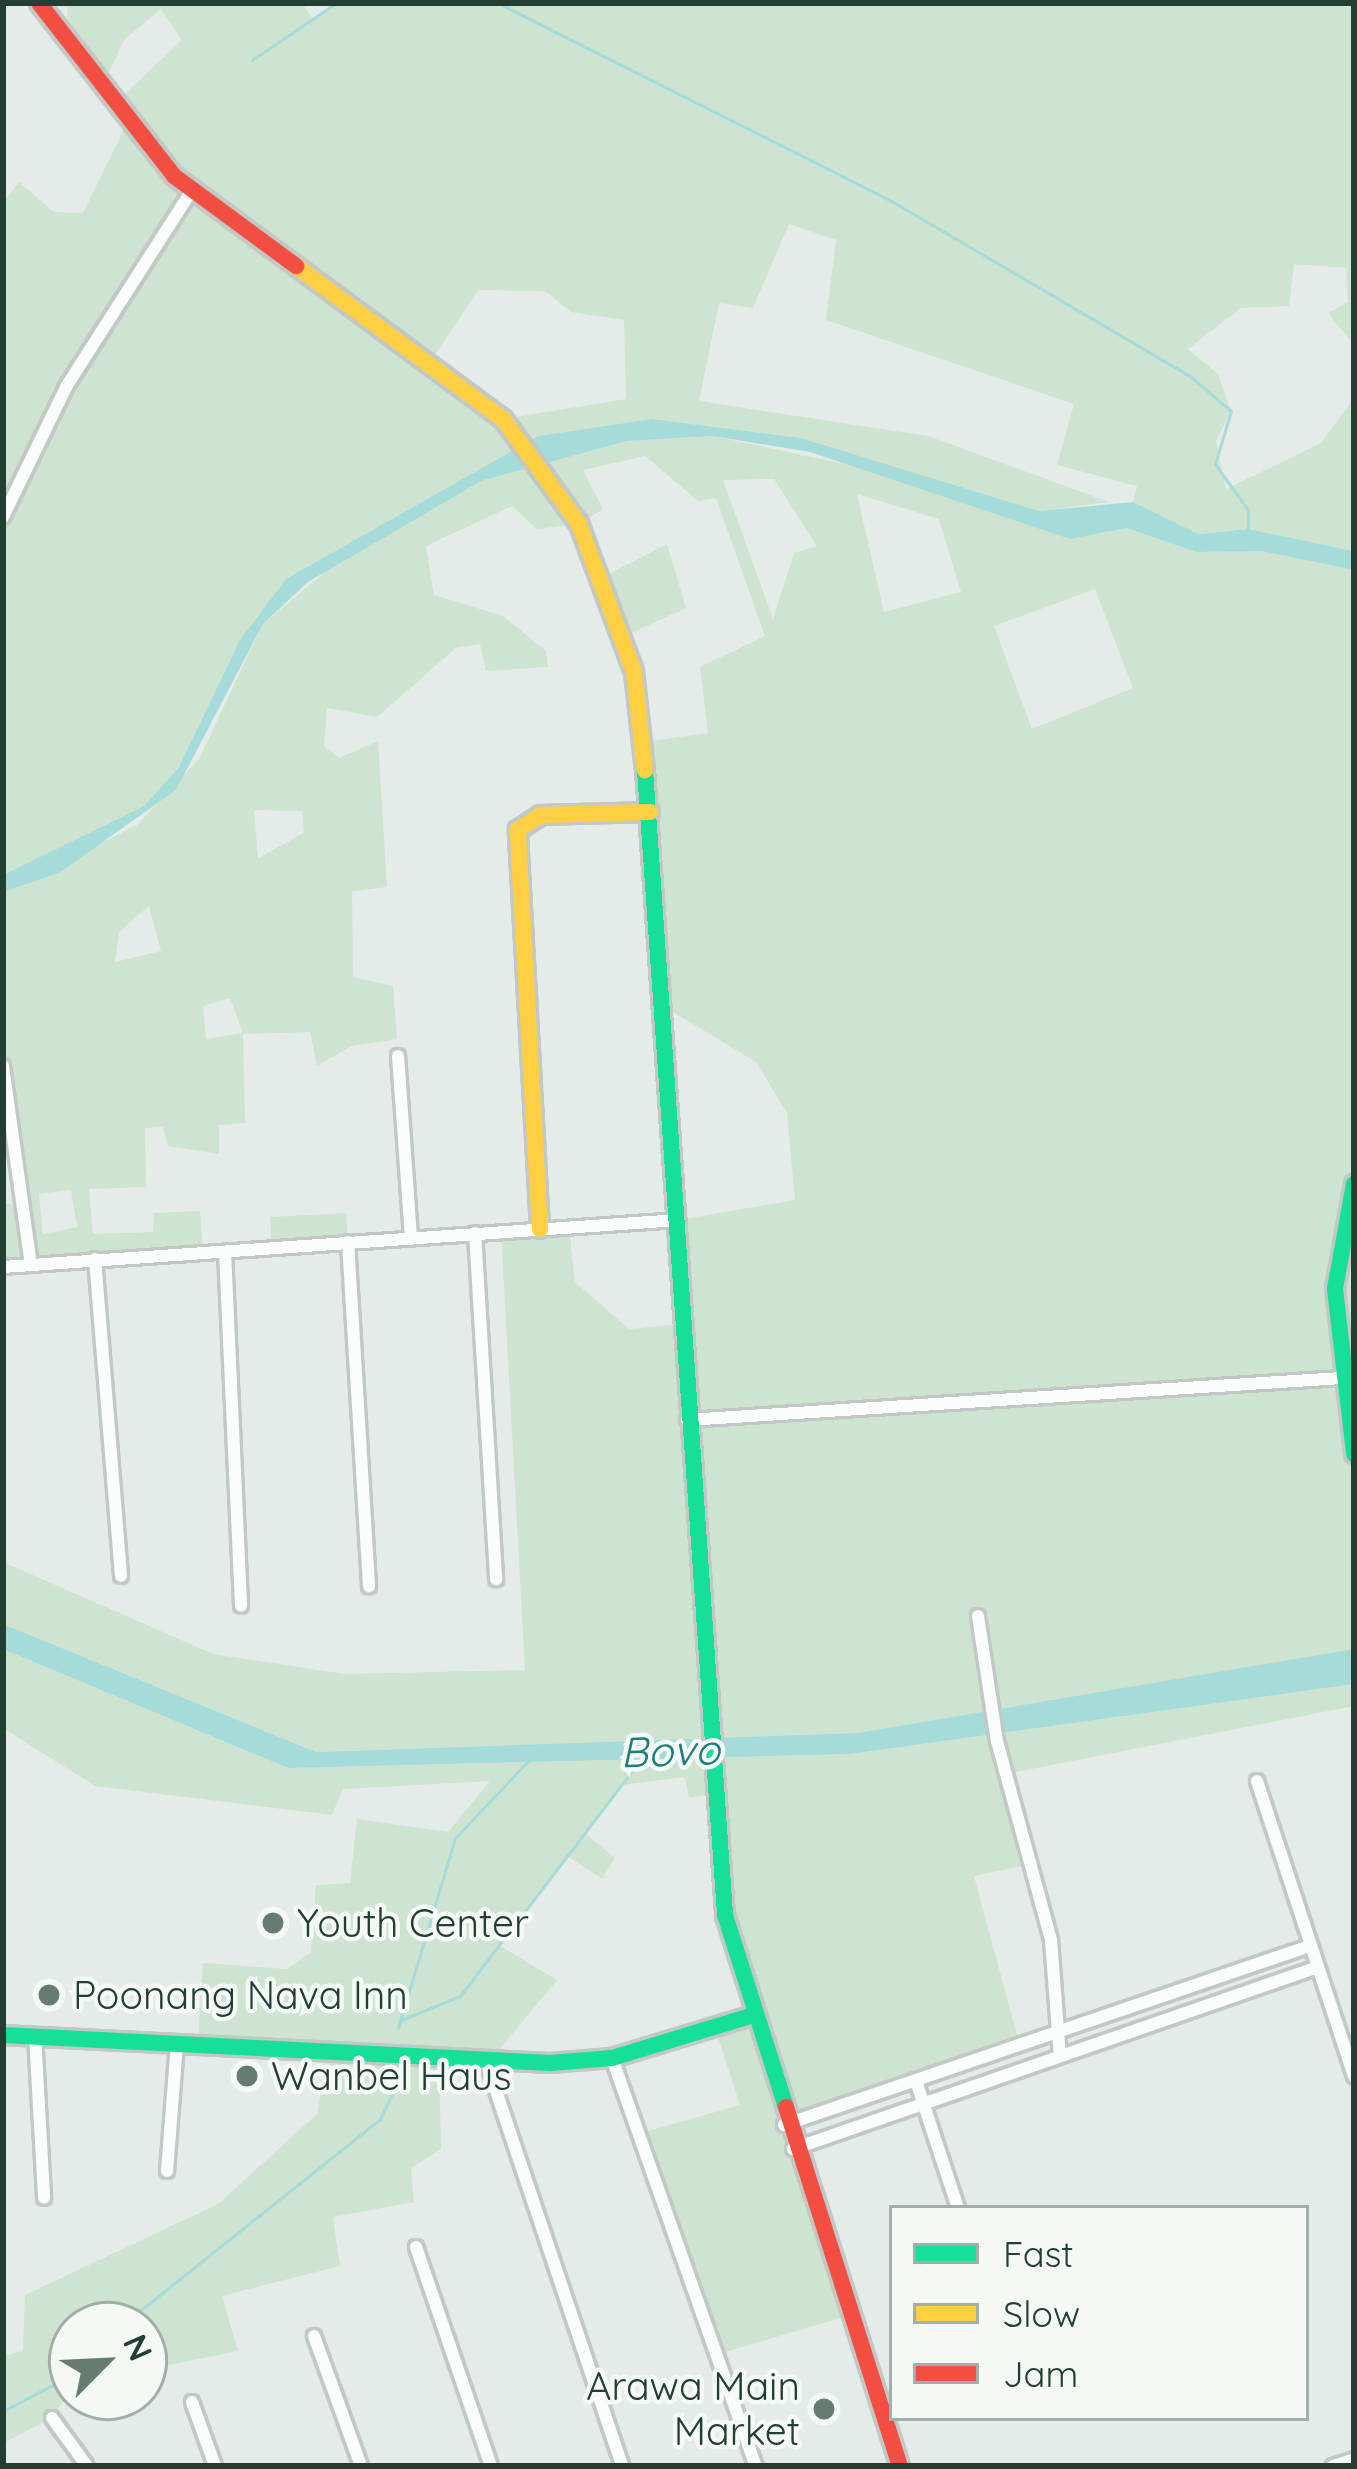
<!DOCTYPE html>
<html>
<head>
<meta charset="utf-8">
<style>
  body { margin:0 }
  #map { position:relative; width:1357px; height:2469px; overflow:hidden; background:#e5ebe8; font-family:Quicksand,sans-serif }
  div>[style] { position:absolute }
  .green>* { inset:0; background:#cee4d1 }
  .water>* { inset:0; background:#a5dbd9 }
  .stream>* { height:3px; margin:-1.5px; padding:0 1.5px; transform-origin:1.5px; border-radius:1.5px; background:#a5dbd9 }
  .roads { filter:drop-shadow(3px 0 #c2c8c5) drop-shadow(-3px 0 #c2c8c5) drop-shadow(0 3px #c2c8c5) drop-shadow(0 -3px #c2c8c5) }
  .street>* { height:12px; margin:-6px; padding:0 6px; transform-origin:6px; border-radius:6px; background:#fbfcfc }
  .fast>* { height:16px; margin:-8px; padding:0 8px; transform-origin:8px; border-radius:8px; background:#16e098 }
  .slow>* { height:16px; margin:-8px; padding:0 8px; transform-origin:8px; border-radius:8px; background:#ffcf43 }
  .jam>* { height:16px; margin:-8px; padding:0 8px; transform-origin:8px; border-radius:8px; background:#f24e42 }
  .dots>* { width:33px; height:33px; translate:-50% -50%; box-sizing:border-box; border:6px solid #f4f9f5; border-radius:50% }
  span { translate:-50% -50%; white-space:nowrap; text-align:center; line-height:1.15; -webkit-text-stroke:9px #f4f9f5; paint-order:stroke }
  .poi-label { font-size:39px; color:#223f32 }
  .left { translate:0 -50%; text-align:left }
  .right { translate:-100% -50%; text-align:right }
  .water-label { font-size:42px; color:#197e7d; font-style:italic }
  .frame { position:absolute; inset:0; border:6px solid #223f32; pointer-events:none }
  .legend { position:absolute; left:889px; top:2205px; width:420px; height:216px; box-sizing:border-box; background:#f4f9f5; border:3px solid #a0afa7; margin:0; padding:15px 21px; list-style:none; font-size:36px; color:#223f32 }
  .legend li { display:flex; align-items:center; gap:24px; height:60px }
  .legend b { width:60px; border:3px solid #a0afa7 }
  .north { position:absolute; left:48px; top:2301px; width:120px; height:120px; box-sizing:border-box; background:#f4f9f5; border:3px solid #a0afa7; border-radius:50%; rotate:66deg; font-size:33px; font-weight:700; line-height:48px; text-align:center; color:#223f32 }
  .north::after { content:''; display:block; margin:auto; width:42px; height:54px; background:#667b72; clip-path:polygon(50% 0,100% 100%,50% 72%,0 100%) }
</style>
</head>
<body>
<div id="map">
  <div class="green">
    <i style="clip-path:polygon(evenodd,68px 3px,302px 3px,313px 19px,336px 3px,1354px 3px,1354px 345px,1328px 313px,1348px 302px,1346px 268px,1294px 264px,1289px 306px,1241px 308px,1188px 349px,1218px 374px,1231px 411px,1216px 441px,1226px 489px,1321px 443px,1354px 398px,1354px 551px,1248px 529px,1199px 534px,1133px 502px,1137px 486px,1057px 465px,1074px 404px,826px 320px,836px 240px,789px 224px,753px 308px,719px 303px,699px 401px,928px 436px,1109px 502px,1039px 511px,801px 438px,652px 419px,538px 436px,286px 579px,179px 767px,144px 806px,3px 875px,3px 203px,19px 182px,54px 212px,83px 213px,126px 125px,112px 106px,182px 40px,161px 9px,124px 40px,100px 91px,66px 40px,68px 3px,478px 290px,545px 291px,571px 312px,624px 320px,626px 399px,503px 419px,432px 359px,478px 290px)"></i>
    <i style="clip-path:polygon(evenodd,713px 436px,911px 478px,1070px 539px,1127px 528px,1196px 552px,1261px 551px,1354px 570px,1354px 1649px,856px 1733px,316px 1752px,3px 1624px,3px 1562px,213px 1654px,345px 1674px,525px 1670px,501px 1231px,569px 1228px,575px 1282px,629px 1329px,683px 1324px,678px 1220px,795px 1200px,787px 1113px,756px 1062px,663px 1006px,643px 742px,708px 733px,700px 667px,765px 636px,716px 498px,698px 501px,645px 456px,583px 470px,603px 509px,579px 524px,537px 529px,512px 506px,426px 546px,434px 595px,503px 616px,546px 651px,548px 667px,486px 671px,480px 644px,456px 648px,377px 717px,327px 708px,324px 746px,339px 758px,378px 741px,387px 887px,352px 891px,353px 977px,393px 986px,397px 1039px,351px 1046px,317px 1066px,310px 1032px,243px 1034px,245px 1123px,219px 1125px,219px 1154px,168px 1146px,163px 1127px,145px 1128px,146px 1187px,89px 1189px,93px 1234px,153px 1232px,154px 1213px,200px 1211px,203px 1253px,3px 1267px,3px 1204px,22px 1204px,3px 1078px,3px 892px,137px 825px,199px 759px,263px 624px,342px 558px,481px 481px,627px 441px,713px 436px,774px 479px,817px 546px,794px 553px,773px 619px,723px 480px,774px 479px,713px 436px,857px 494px,939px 519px,961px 592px,884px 612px,857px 494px,713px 436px,1095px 589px,1133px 688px,1032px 729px,994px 626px,1095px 589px,713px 436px,254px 810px,302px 811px,304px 833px,258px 858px,254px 810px,713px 436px,149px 906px,161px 951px,115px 962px,119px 932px,149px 906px,713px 436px,230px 998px,243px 1033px,206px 1039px,203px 1006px,230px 998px,713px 436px,71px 1190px,77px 1227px,43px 1234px,39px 1194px,71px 1190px)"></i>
    <i style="clip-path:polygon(667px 544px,686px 608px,623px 637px,603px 577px)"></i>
    <i style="clip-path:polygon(346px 1213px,348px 1242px,272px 1248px,270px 1217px)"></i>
    <i style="clip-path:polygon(3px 1649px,288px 1768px,850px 1754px,1354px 1684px,1354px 1706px,1006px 1774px,1031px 1864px,974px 1876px,1020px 2046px,784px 2126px,847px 2316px,722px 2353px,645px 2132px,740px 2105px,715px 2028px,749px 2017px,711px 1794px,689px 1798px,685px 1777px,621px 1785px,585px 1833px,615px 1858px,602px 1879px,567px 1856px,499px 1945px,557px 1980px,487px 2064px,439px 2066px,441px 2149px,411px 2168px,414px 2202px,333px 2217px,340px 2266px,222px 2296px,238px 2351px,144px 2370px,144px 2325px,72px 2325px,72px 2387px,52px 2418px,3px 2443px,3px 2356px,23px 2351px,25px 2295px,218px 2204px,317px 2114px,328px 2055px,198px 2044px,203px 1963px,287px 1969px,311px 1952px,316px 1885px,350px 1883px,357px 1819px,448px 1832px,490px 1781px,343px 1789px,332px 1815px,95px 1786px,3px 1728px)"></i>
  </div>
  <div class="water">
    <i style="clip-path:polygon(652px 419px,801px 438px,1039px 511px,1133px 502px,1199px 534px,1248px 529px,1354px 551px,1354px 570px,1261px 551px,1196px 552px,1127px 528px,1070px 539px,810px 452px,713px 436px,627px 441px,481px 481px,308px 582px,263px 624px,176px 790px,59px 873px,3px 892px,3px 875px,144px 806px,179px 767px,240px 640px,286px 579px,538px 436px)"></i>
    <i style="clip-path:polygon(3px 1624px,316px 1752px,856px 1733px,1354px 1649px,1354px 1684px,850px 1754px,288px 1768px,3px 1649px)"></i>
  </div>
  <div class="stream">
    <i style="left:498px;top:3px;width:436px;rotate:26.7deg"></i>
    <i style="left:888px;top:199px;width:351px;rotate:30.4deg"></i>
    <i style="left:1191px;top:377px;width:52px;rotate:40.4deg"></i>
    <i style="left:1231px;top:411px;width:55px;rotate:106.8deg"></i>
    <i style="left:1215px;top:464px;width:57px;rotate:54.3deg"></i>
    <i style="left:1248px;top:510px;width:20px;rotate:90deg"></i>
    <i style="left:252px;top:60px;width:102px;rotate:-34.2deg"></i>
    <i style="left:399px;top:2021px;width:66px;rotate:-22.3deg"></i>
    <i style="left:460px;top:1996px;width:303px;rotate:-52.6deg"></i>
    <i style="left:398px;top:2028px;width:198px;rotate:-73.3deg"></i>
    <i style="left:455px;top:1838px;width:105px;rotate:-46.5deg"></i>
    <i style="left:122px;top:2325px;width:330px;rotate:-38.6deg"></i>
    <i style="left:380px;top:2119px;width:44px;rotate:-64.6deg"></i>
    <i style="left:3px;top:2411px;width:78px;rotate:-27.6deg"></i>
  </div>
  <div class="roads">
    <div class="street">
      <i style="left:3px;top:517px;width:144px;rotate:-64.1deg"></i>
      <i style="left:66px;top:387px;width:234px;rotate:-57.4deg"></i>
      <i style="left:398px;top:1056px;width:182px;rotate:85.9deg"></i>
      <i style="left:3px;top:1066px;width:201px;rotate:82deg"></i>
      <i style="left:475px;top:1233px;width:347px;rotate:86.5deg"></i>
      <i style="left:348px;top:1242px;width:345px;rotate:86.5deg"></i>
      <i style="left:225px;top:1252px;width:354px;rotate:87.4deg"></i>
      <i style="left:95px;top:1259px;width:318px;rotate:85.3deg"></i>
      <i style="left:3px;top:1267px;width:677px;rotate:-3.98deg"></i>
      <i style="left:687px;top:1420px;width:655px;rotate:-3.67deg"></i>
      <i style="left:978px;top:1616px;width:126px;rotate:81.4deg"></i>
      <i style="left:997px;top:1741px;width:206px;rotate:74.8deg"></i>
      <i style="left:1051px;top:1940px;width:116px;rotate:85.6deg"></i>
      <i style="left:1257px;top:1781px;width:311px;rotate:71.8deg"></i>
      <i style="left:35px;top:2035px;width:163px;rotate:86.8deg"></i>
      <i style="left:612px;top:2058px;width:433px;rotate:70.6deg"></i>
      <i style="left:487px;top:2064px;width:424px;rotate:71.4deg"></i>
      <i style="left:916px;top:2081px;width:134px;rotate:71.7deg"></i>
      <i style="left:784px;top:2125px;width:552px;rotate:-18.8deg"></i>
      <i style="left:793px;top:2149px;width:552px;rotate:-19.12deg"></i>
      <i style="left:167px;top:2171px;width:128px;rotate:-85.5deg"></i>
      <i style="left:416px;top:2247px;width:231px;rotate:71.1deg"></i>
      <i style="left:314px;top:2336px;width:138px;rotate:70.1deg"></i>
      <i style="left:192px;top:2402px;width:68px;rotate:70.2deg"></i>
      <i style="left:52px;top:2418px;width:59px;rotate:53.9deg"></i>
      <i style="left:1333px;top:2466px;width:22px;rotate:-18deg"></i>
    </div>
    <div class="fast">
      <i style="left:645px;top:770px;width:1148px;rotate:86deg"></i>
      <i style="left:725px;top:1915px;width:201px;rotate:72.4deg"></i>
      <i style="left:1354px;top:1184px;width:107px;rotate:100.3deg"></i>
      <i style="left:1335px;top:1289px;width:166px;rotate:83.4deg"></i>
      <i style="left:3px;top:2035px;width:548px;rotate:2.93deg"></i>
      <i style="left:550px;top:2063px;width:62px;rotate:-4.6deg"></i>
      <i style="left:612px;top:2058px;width:144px;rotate:-16.9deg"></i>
    </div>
    <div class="slow">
      <i style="left:296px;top:266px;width:257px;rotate:36.5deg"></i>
      <i style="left:503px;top:419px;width:130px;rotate:54.1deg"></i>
      <i style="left:579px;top:524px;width:158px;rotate:69.6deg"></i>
      <i style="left:634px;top:672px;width:99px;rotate:83.6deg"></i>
      <i style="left:540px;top:1229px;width:400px;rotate:-93.2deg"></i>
      <i style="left:518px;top:830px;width:27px;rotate:-33deg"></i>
      <i style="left:541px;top:815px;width:109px;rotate:-1.6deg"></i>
    </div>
    <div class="jam">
      <i style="left:39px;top:3px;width:219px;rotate:52deg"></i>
      <i style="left:174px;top:176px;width:152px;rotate:36.4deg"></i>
      <i style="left:786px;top:2107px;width:377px;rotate:72.4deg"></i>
    </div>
  </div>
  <div class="dots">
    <i style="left:273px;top:1923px;background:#667b72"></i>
    <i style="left:49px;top:1995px;background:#667b72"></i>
    <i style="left:247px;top:2076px;background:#667b72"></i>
    <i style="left:824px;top:2409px;background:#667b72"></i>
  </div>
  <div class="poi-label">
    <span class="left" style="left:297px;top:1923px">Youth Center</span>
    <span class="left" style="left:73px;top:1995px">Poonang Nava Inn</span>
    <span class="left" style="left:271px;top:2076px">Wanbel Haus</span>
    <span class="right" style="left:800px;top:2409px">Arawa Main<br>Market</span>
  </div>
  <div class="water-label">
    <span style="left:670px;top:1751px;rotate:-2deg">Bovo</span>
  </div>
  <div class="frame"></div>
  <ul class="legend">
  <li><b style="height:15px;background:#16e098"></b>Fast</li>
  <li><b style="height:15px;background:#ffcf43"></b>Slow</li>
  <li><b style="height:15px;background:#f24e42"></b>Jam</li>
  </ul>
  <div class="north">N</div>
</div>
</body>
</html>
